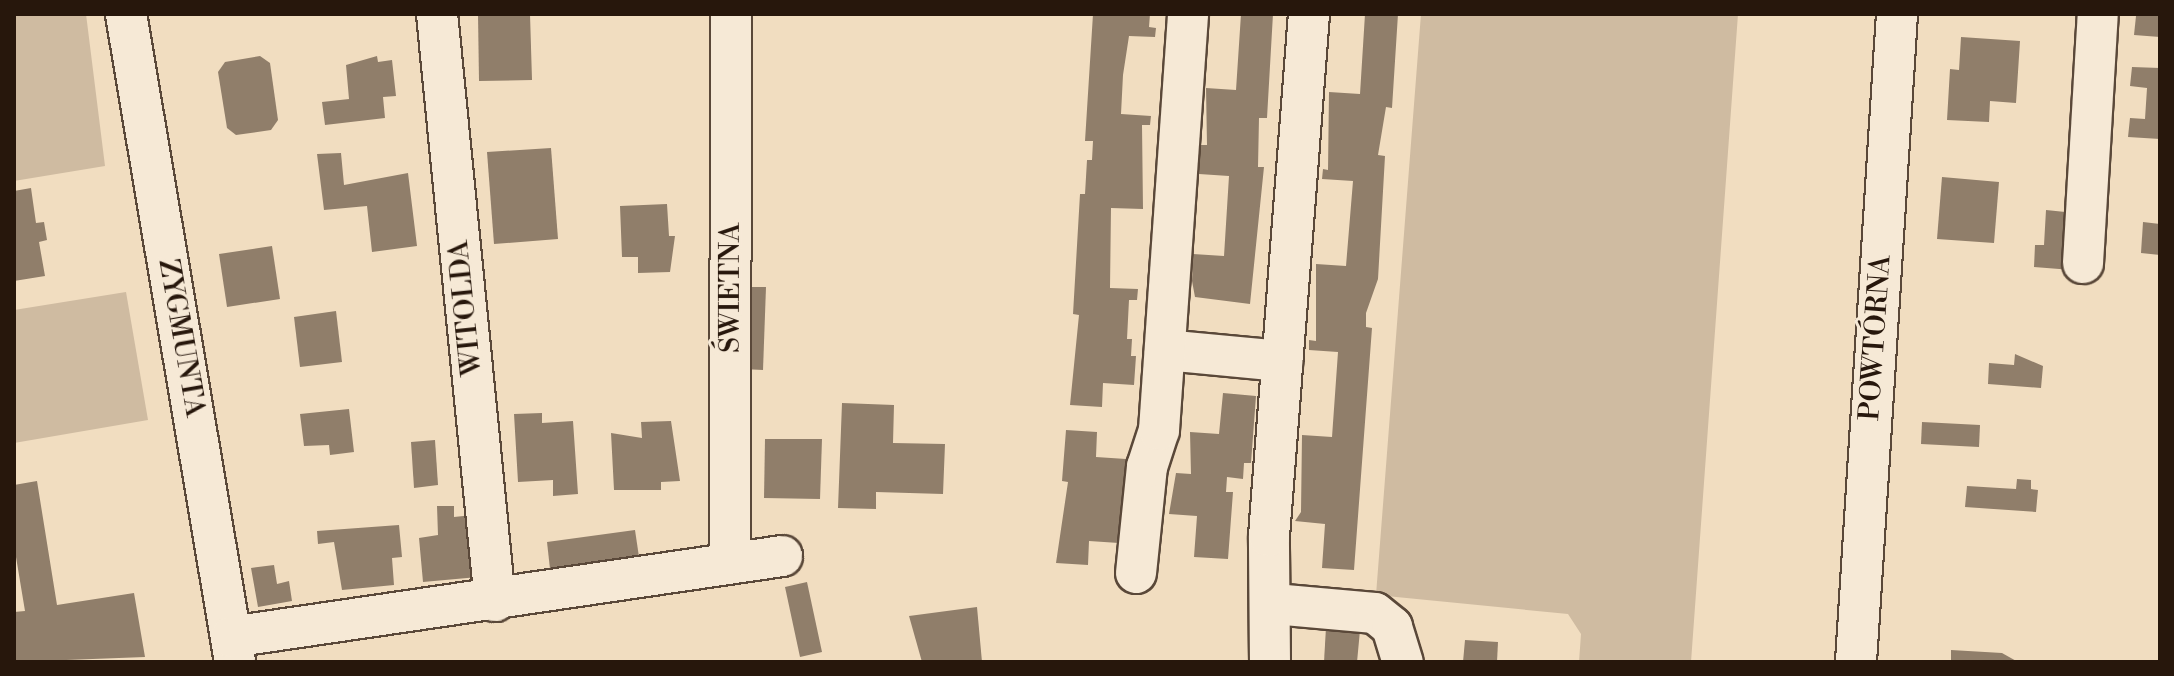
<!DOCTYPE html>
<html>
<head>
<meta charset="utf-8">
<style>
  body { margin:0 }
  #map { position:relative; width:2174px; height:676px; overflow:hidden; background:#f1ddc0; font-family:"Libre Bodoni",serif }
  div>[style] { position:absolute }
  .green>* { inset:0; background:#cfbba1 }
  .building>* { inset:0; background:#907e6a }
  .roads { filter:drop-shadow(2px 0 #5a4839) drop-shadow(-2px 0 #5a4839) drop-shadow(0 2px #5a4839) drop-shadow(0 -2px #5a4839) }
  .minor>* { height:40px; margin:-20px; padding:0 20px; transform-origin:20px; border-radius:20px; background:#f6e9d6 }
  span { translate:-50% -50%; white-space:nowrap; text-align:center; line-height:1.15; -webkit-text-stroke:6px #f6e9d6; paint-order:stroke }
  .street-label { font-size:28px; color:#27170c }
  .frame { position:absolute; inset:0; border:16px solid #27170c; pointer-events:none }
</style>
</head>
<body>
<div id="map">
  <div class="green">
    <i style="clip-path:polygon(14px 14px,86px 14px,105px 166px,14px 181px)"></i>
    <i style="clip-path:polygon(1421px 14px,1738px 14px,1691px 662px,1579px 662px,1581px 634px,1568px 614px,1376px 595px)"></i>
    <i style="clip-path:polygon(126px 292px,148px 420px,14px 443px,14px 310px)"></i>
  </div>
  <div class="building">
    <i style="clip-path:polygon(478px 14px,530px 14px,532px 80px,479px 81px)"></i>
    <i style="clip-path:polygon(1093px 14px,1150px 14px,1149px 27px,1156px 28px,1155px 37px,1129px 36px,1123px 75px,1121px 114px,1151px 116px,1150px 125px,1142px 125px,1143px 209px,1111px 208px,1110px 288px,1138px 289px,1137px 300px,1129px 300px,1127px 339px,1132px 339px,1131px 356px,1136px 356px,1134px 385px,1103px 383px,1102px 407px,1070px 405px,1079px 315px,1073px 314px,1080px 194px,1085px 194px,1087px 160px,1092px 160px,1093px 141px,1085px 141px)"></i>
    <i style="clip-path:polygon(1241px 14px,1273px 14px,1267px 118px,1259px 118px,1258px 167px,1264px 167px,1250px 304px,1195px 297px,1192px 281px,1193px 254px,1224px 256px,1229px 176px,1199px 174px,1200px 145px,1207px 145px,1206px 88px,1236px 90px)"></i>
    <i style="clip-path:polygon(1365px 14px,1398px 14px,1392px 108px,1386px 107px,1378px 155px,1385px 156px,1378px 279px,1366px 313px,1366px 327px,1372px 328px,1354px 570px,1322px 568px,1325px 524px,1295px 521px,1301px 512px,1302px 435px,1332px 437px,1338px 352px,1309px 350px,1309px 340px,1316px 341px,1316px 264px,1346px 266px,1353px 181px,1322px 179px,1323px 169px,1328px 170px,1329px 92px,1360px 94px)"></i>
    <i style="clip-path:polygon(2151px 14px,2160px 14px,2160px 37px,2134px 35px,2136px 16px)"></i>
    <i style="clip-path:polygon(1961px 37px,2020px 41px,2016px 103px,1990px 101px,1989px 122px,1947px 120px,1950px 69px,1959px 70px)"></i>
    <i style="clip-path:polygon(260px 56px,270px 63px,278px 120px,271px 130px,236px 135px,227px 128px,218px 72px,225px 62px)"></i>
    <i style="clip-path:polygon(377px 56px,378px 62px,392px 60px,396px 96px,383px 97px,385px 118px,325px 125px,322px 102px,349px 99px,346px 65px)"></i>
    <i style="clip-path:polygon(2132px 67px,2160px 68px,2160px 139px,2128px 137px,2130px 118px,2145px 119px,2147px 88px,2130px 86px)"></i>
    <i style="clip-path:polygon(551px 148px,558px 239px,494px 244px,487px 152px)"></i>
    <i style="clip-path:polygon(341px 153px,344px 185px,408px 173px,417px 246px,372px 252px,367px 206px,324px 210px,317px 154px)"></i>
    <i style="clip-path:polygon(1942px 177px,1999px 182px,1994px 243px,1937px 239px)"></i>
    <i style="clip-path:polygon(31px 188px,36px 223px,44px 222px,47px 240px,39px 242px,45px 276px,14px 281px,14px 191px)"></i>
    <i style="clip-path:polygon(667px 204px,669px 236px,675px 236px,670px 272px,638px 273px,638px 257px,622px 257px,620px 206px)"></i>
    <i style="clip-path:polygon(2046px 210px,2075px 213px,2072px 270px,2034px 267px,2035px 245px,2044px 245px)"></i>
    <i style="clip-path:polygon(2143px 222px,2160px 224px,2160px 255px,2141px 253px)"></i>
    <i style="clip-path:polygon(272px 246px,280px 299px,227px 307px,219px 254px)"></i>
    <i style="clip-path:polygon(743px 287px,766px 287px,763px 370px,742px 369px)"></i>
    <i style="clip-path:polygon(336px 311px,342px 362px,300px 367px,294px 317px)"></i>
    <i style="clip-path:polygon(2015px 354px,2043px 366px,2041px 388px,1988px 384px,1989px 363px,2014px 365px)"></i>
    <i style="clip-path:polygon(1223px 393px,1256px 396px,1251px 463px,1244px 463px,1243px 479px,1227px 477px,1226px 492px,1233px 492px,1228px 559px,1194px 557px,1197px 516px,1169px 514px,1176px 473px,1191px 474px,1190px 432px,1219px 434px)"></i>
    <i style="clip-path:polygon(842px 403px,894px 405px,893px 443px,945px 444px,943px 494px,876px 492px,876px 509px,838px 508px)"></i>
    <i style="clip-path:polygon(349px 409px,354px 452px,330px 455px,329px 445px,304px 446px,300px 414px)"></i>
    <i style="clip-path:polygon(542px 413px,542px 423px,573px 421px,578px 494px,553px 496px,553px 480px,518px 482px,514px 414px)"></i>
    <i style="clip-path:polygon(671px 421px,680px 481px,661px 482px,661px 490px,614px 490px,611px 433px,642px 438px,641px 422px)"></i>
    <i style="clip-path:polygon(1922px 422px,1980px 425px,1979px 447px,1921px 444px)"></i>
    <i style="clip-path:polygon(1066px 430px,1097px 432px,1096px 457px,1126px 459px,1119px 543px,1089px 541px,1088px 565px,1056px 563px,1068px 482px,1062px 481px)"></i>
    <i style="clip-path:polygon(765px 439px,822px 439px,820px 499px,764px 498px)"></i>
    <i style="clip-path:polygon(435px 440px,438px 485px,414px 488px,411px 442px)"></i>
    <i style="clip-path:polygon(2017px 479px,2031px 480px,2031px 489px,2038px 490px,2036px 512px,1965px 507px,1967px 486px,2016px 489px)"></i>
    <i style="clip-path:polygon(37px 481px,57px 605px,134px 593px,145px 657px,14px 662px,14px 612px,25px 611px,14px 545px,14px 485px)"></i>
    <i style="clip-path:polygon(437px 506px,454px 506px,454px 517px,473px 515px,478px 577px,423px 582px,419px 538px,438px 535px)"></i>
    <i style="clip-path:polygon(399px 525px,402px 557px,392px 558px,394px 585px,342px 590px,334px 542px,318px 544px,317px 531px)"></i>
    <i style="clip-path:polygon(635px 530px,639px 557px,550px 569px,547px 542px)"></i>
    <i style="clip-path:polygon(274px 565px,277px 584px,289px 581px,292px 601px,258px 607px,251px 568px)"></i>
    <i style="clip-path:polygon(807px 582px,822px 652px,800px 657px,785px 587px)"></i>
    <i style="clip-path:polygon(977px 607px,982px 662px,922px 662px,909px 616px)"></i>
    <i style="clip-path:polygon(1326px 627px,1360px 630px,1357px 662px,1324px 662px)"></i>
    <i style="clip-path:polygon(1465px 640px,1498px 642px,1497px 662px,1463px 662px)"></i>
    <i style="clip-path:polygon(1951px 650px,2002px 653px,2018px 662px,1951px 662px)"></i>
  </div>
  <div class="roads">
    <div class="minor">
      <i style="left:126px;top:14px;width:657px;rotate:80.45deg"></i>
      <i style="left:437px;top:14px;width:590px;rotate:84.36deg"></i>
      <i style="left:2083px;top:263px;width:249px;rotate:-86.6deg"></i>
      <i style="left:1165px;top:350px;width:118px;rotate:5.4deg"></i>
      <i style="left:730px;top:562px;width:548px;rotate:-89.9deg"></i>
      <i style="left:1136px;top:573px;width:107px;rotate:-84.1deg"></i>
      <i style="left:1147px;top:467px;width:39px;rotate:-72deg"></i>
      <i style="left:1159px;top:430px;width:417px;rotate:-86deg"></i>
      <i style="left:1274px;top:604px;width:101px;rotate:5.1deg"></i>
      <i style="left:1375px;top:613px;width:22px;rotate:39deg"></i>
      <i style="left:1392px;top:627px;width:37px;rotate:73deg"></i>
      <i style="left:231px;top:637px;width:557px;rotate:-8.36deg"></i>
      <i style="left:1270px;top:662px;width:126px;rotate:-90.5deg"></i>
      <i style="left:1269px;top:536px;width:524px;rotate:-85.62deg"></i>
      <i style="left:1856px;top:662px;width:649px;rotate:-86.38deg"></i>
    </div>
  </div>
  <div class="street-label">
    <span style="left:731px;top:288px;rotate:-90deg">ŚWIETNA</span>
    <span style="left:466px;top:308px;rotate:-96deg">WITOLDA</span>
    <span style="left:181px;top:338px;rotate:80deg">ZYGMUNTA</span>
    <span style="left:1876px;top:338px;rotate:-86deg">POWTÓRNA</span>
  </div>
  <div class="frame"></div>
</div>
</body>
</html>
